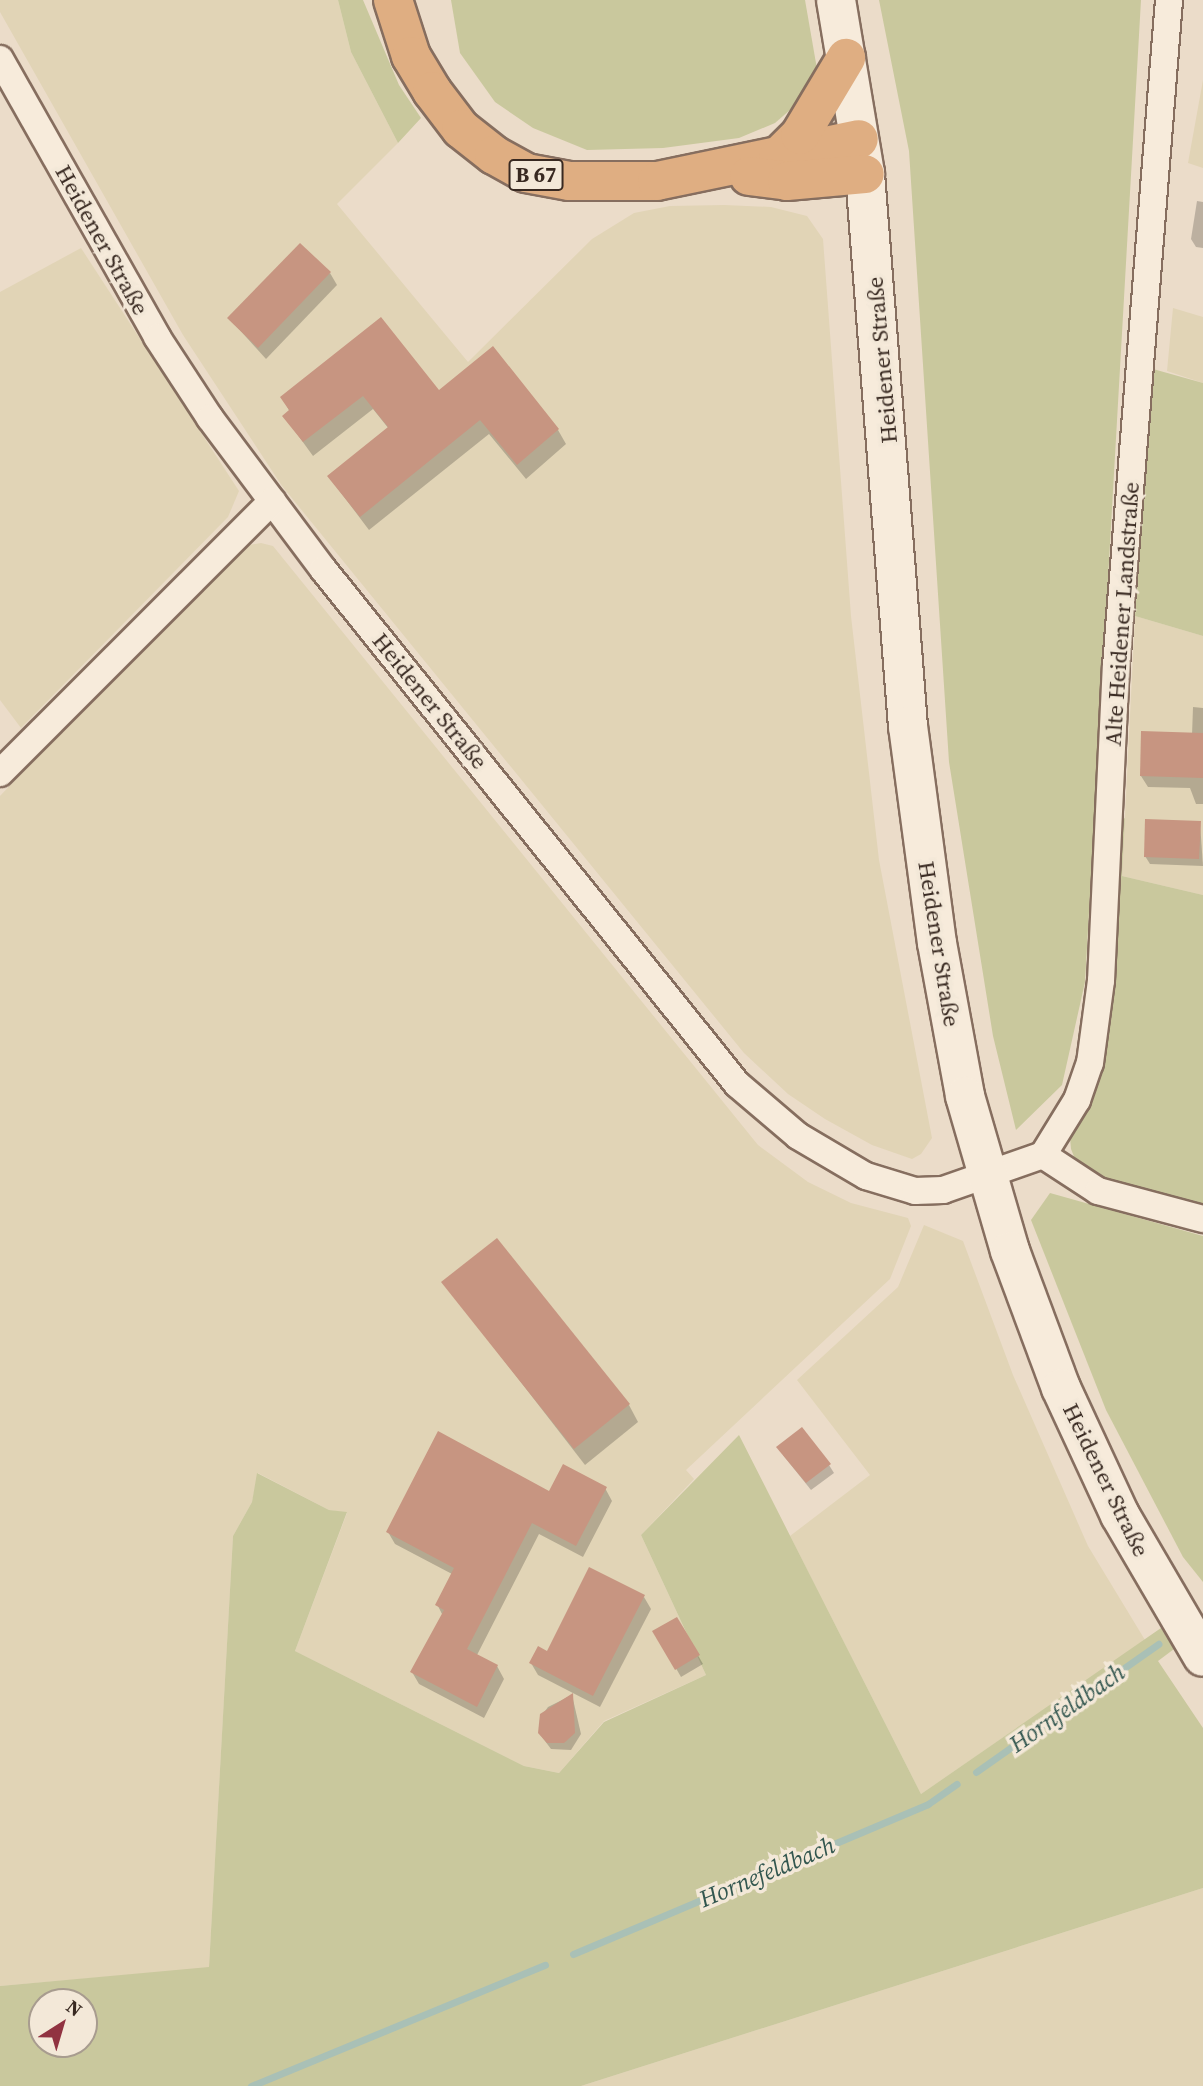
<!DOCTYPE html>
<html>
<head>
<meta charset="utf-8">
<style>
  body { margin:0 }
  #map { position:relative; width:1203px; height:2086px; overflow:hidden; background:#ebdcc9; font-family:"Source Serif 4",serif }
  div>[style] { position:absolute }
  .farmland>* { inset:0; background:#e1d4b6 }
  .green>* { inset:0; background:#c9c89d }
  .shadow>* { inset:0; background:#0003 }
  .stream>* { height:7px; margin:-3.5px; padding:0 3.5px; transform-origin:3.5px; border-radius:3.5px; background:#a9c0b6 }
  .building>* { inset:0; background:#c79581 }
  .roads { filter:drop-shadow(2px 0 #866e5f) drop-shadow(-2px 0 #866e5f) drop-shadow(0 2px #866e5f) drop-shadow(0 -2px #866e5f) }
  .minor>* { height:26px; margin:-13px; padding:0 13px; transform-origin:13px; border-radius:13px; background:#f7ebdb }
  .secondary>* { height:38px; margin:-19px; padding:0 19px; transform-origin:19px; border-radius:19px; background:#f7ebdb }
  .trunk>* { height:38px; margin:-19px; padding:0 19px; transform-origin:19px; border-radius:19px; background:#dfae82 }
  span { translate:-50% -50%; white-space:nowrap; text-align:center; line-height:1.15; -webkit-text-stroke:7px #f3e8d8; paint-order:stroke }
  .shield-label span { padding:2px 5px; background:#f3e8d8; border:2px solid; border-radius:5px; -webkit-text-stroke-width:0 }
  .shield-label { font-size:21px; color:#382921; font-weight:700 }
  .street-label { font-size:23px; color:#382921 }
  .water-label { font-size:24px; color:#32564f; font-style:italic }
  .north { position:absolute; left:28px; top:1988px; width:70px; height:70px; box-sizing:border-box; background:#f3e8d8; border:2px solid #a89c8f; border-radius:50%; rotate:37deg; font-size:19px; font-weight:700; line-height:28px; text-align:center; color:#382921 }
  .north::after { content:''; display:block; margin:auto; width:24px; height:32px; background:#913341; clip-path:polygon(50% 0,100% 100%,50% 72%,0 100%) }
</style>
</head>
<body>
<div id="map">
  <div class="farmland">
    <i style="clip-path:polygon(0 0,338px 0,351px 52px,398px 143px,337px 204px,468px 362px,592px 239px,634px 213px,670px 206px,724px 205px,771px 207px,807px 216px,823px 239px,851px 616px,879px 860px,932px 1138px,921px 1154px,912px 1159px,872px 1145px,825px 1119px,788px 1094px,744px 1053px,282px 486px,183px 335px,0 12px)"></i>
    <i style="clip-path:polygon(1203px 80px,1203px 168px,1188px 163px)"></i>
    <i style="clip-path:polygon(81px 248px,239px 491px,228px 517px,21px 728px,0 700px,0 292px)"></i>
    <i style="clip-path:polygon(1173px 308px,1203px 317px,1203px 383px,1167px 371px)"></i>
    <i style="clip-path:polygon(261px 543px,273px 546px,758px 1145px,808px 1182px,851px 1203px,908px 1218px,911px 1226px,890px 1279px,686px 1470px,694px 1479px,641px 1535px,706px 1675px,604px 1721px,559px 1773px,524px 1766px,295px 1651px,347px 1513px,329px 1510px,258px 1473px,252px 1502px,233px 1536px,209px 1968px,0 1986px,0 796px,213px 573px,249px 545px)"></i>
    <i style="clip-path:polygon(1135px 616px,1203px 636px,1203px 895px,1122px 876px)"></i>
    <i style="clip-path:polygon(924px 1225px,963px 1241px,1013px 1375px,1088px 1546px,1145px 1640px,921px 1794px,790px 1536px,870px 1475px,797px 1380px,898px 1287px)"></i>
    <i style="clip-path:polygon(1203px 1888px,1203px 2086px,581px 2086px)"></i>
  </div>
  <div class="green">
    <i style="clip-path:polygon(338px 0,363px 0,399px 85px,421px 118px,398px 143px,351px 52px)"></i>
    <i style="clip-path:polygon(451px 0,805px 0,817px 69px,798px 103px,775px 123px,739px 138px,663px 148px,587px 150px,533px 128px,495px 102px,460px 53px)"></i>
    <i style="clip-path:polygon(879px 0,1141px 0,1085px 982px,1062px 1085px,1016px 1130px,993px 1036px,949px 762px,909px 151px)"></i>
    <i style="clip-path:polygon(1153px 369px,1203px 383px,1203px 636px,1135px 616px)"></i>
    <i style="clip-path:polygon(1125px 818px,1122px 876px,1203px 895px,1203px 1209px,1109px 1183px,1079px 1169px,1071px 1149px,1070px 1138px,1087px 1104px,1118px 823px)"></i>
    <i style="clip-path:polygon(1050px 1193px,1203px 1236px,1203px 1582px,1183px 1557px,1106px 1410px,1031px 1220px)"></i>
    <i style="clip-path:polygon(evenodd,739px 1435px,921px 1794px,1161px 1628px,1174px 1649px,1158px 1661px,1203px 1728px,1203px 1888px,581px 2086px,0 2086px,0 1986px,209px 1967px,233px 1536px,252px 1502px,257px 1473px,329px 1510px,347px 1512px,295px 1651px,524px 1766px,559px 1773px,604px 1722px,706px 1675px,641px 1535px,739px 1435px,42px 2002px,84px 2002px,84px 2044px,42px 2044px,42px 2002px)"></i>
  </div>
  <div class="shadow">
    <i style="clip-path:polygon(1197px 201px,1203px 202px,1203px 248px,1196px 247px,1191px 239px)"></i>
    <i style="clip-path:polygon(330px 273px,337px 285px,266px 359px,229px 318px)"></i>
    <i style="clip-path:polygon(439px 393px,558px 430px,566px 444px,526px 479px,489px 434px,369px 530px,329px 477px,389px 429px,373px 409px,313px 456px,284px 416px,290px 412px,282px 397px)"></i>
    <i style="clip-path:polygon(1193px 707px,1203px 708px,1203px 804px,1196px 804px,1190px 788px,1148px 787px,1141px 776px,1192px 735px)"></i>
    <i style="clip-path:polygon(1200px 823px,1203px 866px,1150px 864px,1145px 856px)"></i>
    <i style="clip-path:polygon(444px 1283px,629px 1405px,638px 1422px,585px 1465px)"></i>
    <i style="clip-path:polygon(783px 1455px,829px 1465px,834px 1473px,811px 1490px)"></i>
    <i style="clip-path:polygon(605px 1488px,612px 1501px,583px 1557px,539px 1534px,477px 1655px,497px 1666px,504px 1679px,484px 1718px,419px 1684px,412px 1672px,443px 1616px,437px 1604px,452px 1574px,395px 1544px,388px 1532px,550px 1493px)"></i>
    <i style="clip-path:polygon(644px 1597px,651px 1609px,600px 1707px,538px 1675px,531px 1663px)"></i>
    <i style="clip-path:polygon(677px 1619px,703px 1664px,681px 1677px,655px 1632px)"></i>
    <i style="clip-path:polygon(572px 1695px,581px 1734px,571px 1750px,551px 1749px,539px 1733px,540px 1718px,548px 1707px)"></i>
  </div>
  <div class="stream">
    <i style="left:976px;top:1772px;width:223px;rotate:-35.1deg"></i>
    <i style="left:573px;top:1954px;width:385px;rotate:-22.9deg"></i>
    <i style="left:928px;top:1804px;width:35px;rotate:-35deg"></i>
    <i style="left:251px;top:2086px;width:318px;rotate:-22.4deg"></i>
  </div>
  <div class="building">
    <i style="clip-path:polygon(300px 243px,331px 272px,258px 348px,227px 318px)"></i>
    <i style="clip-path:polygon(381px 317px,439px 390px,493px 346px,559px 429px,517px 465px,480px 420px,360px 517px,327px 476px,388px 427px,363px 396px,303px 442px,282px 416px,289px 410px,280px 397px)"></i>
    <i style="clip-path:polygon(1141px 731px,1203px 733px,1203px 778px,1140px 776px)"></i>
    <i style="clip-path:polygon(1145px 819px,1201px 821px,1199px 859px,1144px 857px)"></i>
    <i style="clip-path:polygon(497px 1238px,630px 1404px,574px 1449px,441px 1282px)"></i>
    <i style="clip-path:polygon(802px 1427px,831px 1464px,806px 1483px,776px 1447px)"></i>
    <i style="clip-path:polygon(438px 1431px,549px 1491px,563px 1464px,607px 1487px,576px 1546px,532px 1523px,467px 1649px,498px 1665px,477px 1707px,410px 1672px,444px 1610px,435px 1605px,454px 1568px,386px 1532px)"></i>
    <i style="clip-path:polygon(589px 1567px,645px 1595px,593px 1696px,529px 1663px,538px 1646px,547px 1651px)"></i>
    <i style="clip-path:polygon(677px 1617px,700px 1655px,675px 1670px,652px 1631px)"></i>
    <i style="clip-path:polygon(573px 1693px,575px 1733px,564px 1743px,547px 1743px,538px 1733px,540px 1714px)"></i>
  </div>
  <div class="roads">
    <div class="minor">
      <i style="left:0;top:59px;width:319px;rotate:60.5deg"></i>
      <i style="left:157px;top:337px;width:97px;rotate:56.8deg"></i>
      <i style="left:210px;top:418px;width:189px;rotate:53.2deg"></i>
      <i style="left:323px;top:569px;width:661px;rotate:51.2deg"></i>
      <i style="left:737px;top:1084px;width:80px;rotate:40.4deg"></i>
      <i style="left:798px;top:1136px;width:79px;rotate:30.5deg"></i>
      <i style="left:866px;top:1176px;width:51px;rotate:17deg"></i>
      <i style="left:915px;top:1191px;width:28px;rotate:-2deg"></i>
      <i style="left:943px;top:1190px;width:106px;rotate:-19.3deg"></i>
      <i style="left:1043px;top:1155px;width:65px;rotate:-58.3deg"></i>
      <i style="left:1077px;top:1100px;width:39px;rotate:-71deg"></i>
      <i style="left:1090px;top:1063px;width:83px;rotate:-82.4deg"></i>
      <i style="left:1101px;top:981px;width:315px;rotate:-87.3deg"></i>
      <i style="left:1116px;top:666px;width:668px;rotate:-85.45deg"></i>
      <i style="left:0;top:773px;width:385px;rotate:-45deg"></i>
      <i style="left:1043px;top:1155px;width:66px;rotate:33.2deg"></i>
      <i style="left:1098px;top:1191px;width:109px;rotate:14.9deg"></i>
    </div>
    <div class="secondary">
      <i style="left:836px;top:0;width:176px;rotate:80.5deg"></i>
      <i style="left:865px;top:174px;width:554px;rotate:85.55deg"></i>
      <i style="left:908px;top:726px;width:219px;rotate:82.4deg"></i>
      <i style="left:937px;top:943px;width:156px;rotate:79.6deg"></i>
      <i style="left:965px;top:1096px;width:161px;rotate:73.8deg"></i>
      <i style="left:1010px;top:1251px;width:146px;rotate:69.6deg"></i>
      <i style="left:1061px;top:1388px;width:140px;rotate:65.1deg"></i>
      <i style="left:1120px;top:1515px;width:164px;rotate:59.7deg"></i>
    </div>
    <div class="trunk">
      <i style="left:393px;top:0;width:59px;rotate:72.2deg"></i>
      <i style="left:411px;top:56px;width:41px;rotate:59deg"></i>
      <i style="left:432px;top:91px;width:48px;rotate:52.7deg"></i>
      <i style="left:461px;top:129px;width:42px;rotate:38.2deg"></i>
      <i style="left:494px;top:155px;width:37px;rotate:29deg"></i>
      <i style="left:526px;top:173px;width:44px;rotate:10.5deg"></i>
      <i style="left:569px;top:181px;width:88px"></i>
      <i style="left:657px;top:181px;width:206px;rotate:-11.7deg"></i>
      <i style="left:778px;top:157px;width:31px;rotate:-45deg"></i>
      <i style="left:800px;top:135px;width:90px;rotate:-59.1deg"></i>
      <i style="left:749px;top:176px;width:38px;rotate:7deg"></i>
      <i style="left:787px;top:181px;width:78px;rotate:-5.1deg"></i>
    </div>
  </div>
  <div class="shield-label">
    <span style="left:536px;top:175px">B 67</span>
  </div>
  <div class="street-label">
    <span style="left:102px;top:240px;rotate:61deg">Heidener Straße</span>
    <span style="left:882px;top:360px;rotate:-95deg">Heidener Straße</span>
    <span style="left:1122px;top:614px;rotate:-86deg">Alte Heidener Landstraße</span>
    <span style="left:430px;top:701px;rotate:51deg">Heidener Straße</span>
    <span style="left:939px;top:944px;rotate:81deg">Heidener Straße</span>
    <span style="left:1106px;top:1480px;rotate:64deg">Heidener Straße</span>
  </div>
  <div class="water-label">
    <span style="left:1067px;top:1708px;rotate:-35deg">Hornfeldbach</span>
    <span style="left:767px;top:1872px;rotate:-23deg">Hornefeldbach</span>
  </div>
  <div class="north">N</div>
</div>
</body>
</html>
